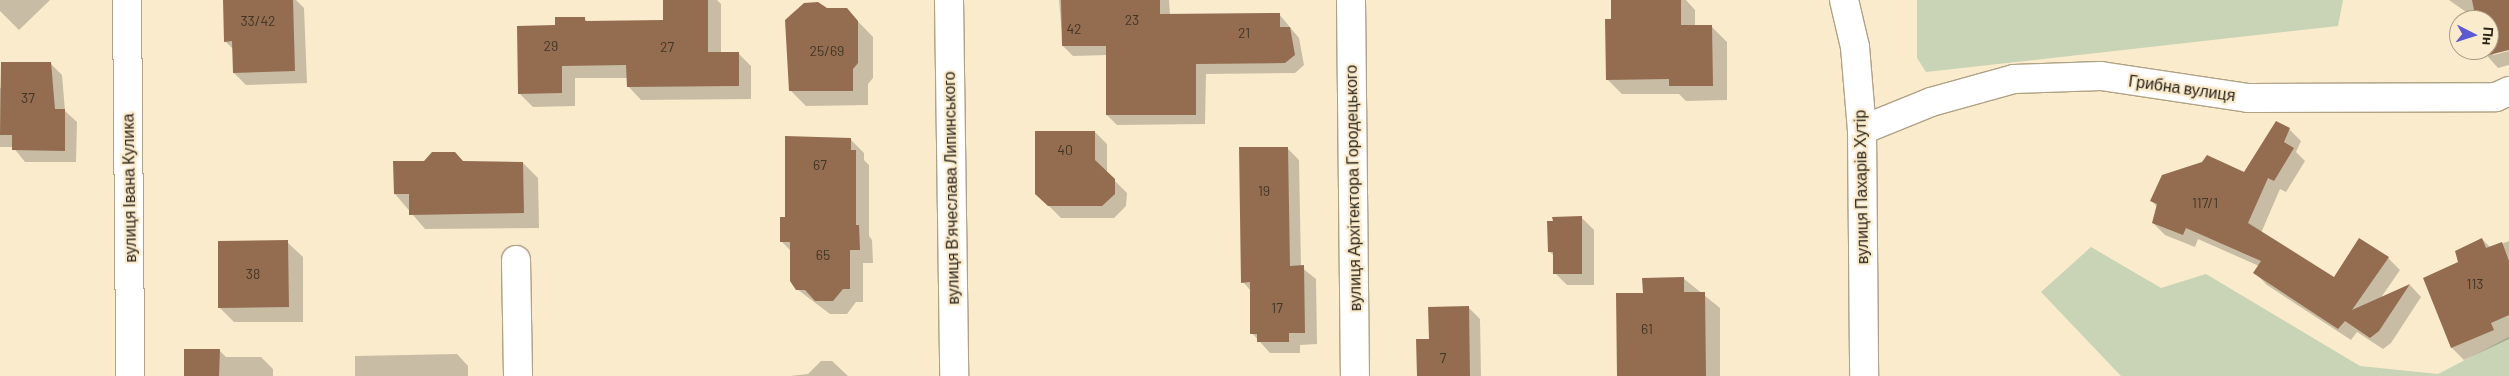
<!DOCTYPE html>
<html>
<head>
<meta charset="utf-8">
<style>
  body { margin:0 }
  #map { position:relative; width:2509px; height:376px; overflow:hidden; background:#faebcd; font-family:Barlow,sans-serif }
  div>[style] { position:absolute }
  .green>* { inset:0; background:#c8d4b5 }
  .shadow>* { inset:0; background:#0003 }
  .building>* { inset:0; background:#946d50 }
  .roads { filter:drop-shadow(1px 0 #b0a286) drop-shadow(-1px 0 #b0a286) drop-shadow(0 1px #b0a286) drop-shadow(0 -1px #b0a286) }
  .minor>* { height:28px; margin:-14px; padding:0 14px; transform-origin:14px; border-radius:14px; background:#fff }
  span { translate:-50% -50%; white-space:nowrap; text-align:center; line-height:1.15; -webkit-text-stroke:4.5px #faebcd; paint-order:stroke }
  .number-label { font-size:14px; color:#433525 }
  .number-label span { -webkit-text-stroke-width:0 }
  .street-label { font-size:16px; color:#282217 }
  .north { position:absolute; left:2449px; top:10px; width:50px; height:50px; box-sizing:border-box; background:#faebcd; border:1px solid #a69b84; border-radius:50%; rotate:95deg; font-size:14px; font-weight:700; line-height:20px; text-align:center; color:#282217 }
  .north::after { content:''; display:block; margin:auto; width:18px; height:22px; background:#5d59d1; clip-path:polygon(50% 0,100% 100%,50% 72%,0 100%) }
</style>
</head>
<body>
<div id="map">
  <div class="green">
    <i style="clip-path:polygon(1917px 0,2343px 0,2338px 26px,1926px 72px,1917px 58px)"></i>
    <i style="clip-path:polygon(2091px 247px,2161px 288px,2206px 274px,2360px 366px,2438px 374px,2509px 337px,2509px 376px,2121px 376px,2041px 292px)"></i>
  </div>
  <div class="shadow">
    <i style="clip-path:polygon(0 0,50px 0,19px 30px,0 11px)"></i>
    <i style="clip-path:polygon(224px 0,296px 0,304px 8px,307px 83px,246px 85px,234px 73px,233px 49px,225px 41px)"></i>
    <i style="clip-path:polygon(664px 0,717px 0,721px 4px,721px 53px,738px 53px,751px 66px,751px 99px,641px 100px,628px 86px,628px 78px,575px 78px,575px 106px,533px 107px,520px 94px,556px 27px,584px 18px,588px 22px,664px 21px)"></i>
    <i style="clip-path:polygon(1059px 0,1169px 0,1170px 15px,1279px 14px,1299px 38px,1304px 65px,1295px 73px,1206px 74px,1205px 124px,1117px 125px,1107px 115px,1107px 55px,1073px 56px,1063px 46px)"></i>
    <i style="clip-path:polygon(1613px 0,1686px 0,1695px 10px,1695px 26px,1711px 26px,1727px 42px,1727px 100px,1686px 101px,1679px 94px,1622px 94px,1607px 79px)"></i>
    <i style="clip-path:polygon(2449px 0,2509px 0,2509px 49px,2493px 53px,2493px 55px,2509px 51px,2509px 65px,2498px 68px,2482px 50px,2489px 50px,2489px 20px,2468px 20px,2466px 12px)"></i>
    <i style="clip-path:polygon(805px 4px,826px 10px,846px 9px,873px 37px,873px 78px,868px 84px,868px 105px,806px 106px,791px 91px,786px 20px)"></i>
    <i style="clip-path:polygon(50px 63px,62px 75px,65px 111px,77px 122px,76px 162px,25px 162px,13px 147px,0 147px,0 88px)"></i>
    <i style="clip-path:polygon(2289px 129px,2301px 141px,2296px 152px,2305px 161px,2286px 192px,2280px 189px,2261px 233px,2334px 278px,2388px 258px,2400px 270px,2380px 299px,2410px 285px,2421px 297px,2391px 343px,2383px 349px,2357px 332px,2351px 340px,2267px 285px,2255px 273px,2259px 266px,2198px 239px,2195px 247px,2165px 235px,2153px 223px,2157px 207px,2151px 200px,2245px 173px)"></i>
    <i style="clip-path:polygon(1095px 132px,1107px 144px,1107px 173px,1127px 193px,1126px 206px,1114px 218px,1061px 218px,1036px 193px)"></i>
    <i style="clip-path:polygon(851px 140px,864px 153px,864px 160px,869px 165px,869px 236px,872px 240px,873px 263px,863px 263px,863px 302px,856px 302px,847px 314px,830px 314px,797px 289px,791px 251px,781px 241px,786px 219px)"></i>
    <i style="clip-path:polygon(1287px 148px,1299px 160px,1301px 267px,1316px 279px,1317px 344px,1300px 345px,1300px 353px,1270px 353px,1252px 333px,1251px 291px,1243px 282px)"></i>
    <i style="clip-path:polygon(463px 162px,523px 163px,538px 178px,539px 228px,425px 229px,395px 194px)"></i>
    <i style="clip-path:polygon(1582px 218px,1594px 230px,1594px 285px,1567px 285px,1555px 273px,1554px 256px,1549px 251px)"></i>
    <i style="clip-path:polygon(2482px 239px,2491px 248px,2509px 241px,2509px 339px,2464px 360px,2452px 348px,2424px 279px,2460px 262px)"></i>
    <i style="clip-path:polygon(287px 242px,303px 257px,303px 322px,234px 322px,219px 307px)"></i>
    <i style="clip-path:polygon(1683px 278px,1720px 308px,1720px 376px,1618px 376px,1644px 294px)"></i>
    <i style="clip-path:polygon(1468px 307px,1480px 319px,1481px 376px,1419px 376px,1430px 340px)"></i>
    <i style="clip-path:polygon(219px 350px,226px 357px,261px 357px,273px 369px,273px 376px,186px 376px)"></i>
    <i style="clip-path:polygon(457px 354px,468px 366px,468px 376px,355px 376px,355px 356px)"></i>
    <i style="clip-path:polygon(821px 361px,832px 361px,848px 376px,790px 376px,808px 374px)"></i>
  </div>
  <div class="building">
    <i style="clip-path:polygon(223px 0,293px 0,295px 71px,233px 73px,232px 41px,224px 42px)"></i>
    <i style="clip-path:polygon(663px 0,708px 0,708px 52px,739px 52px,739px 86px,627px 87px,626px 65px,562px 66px,562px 93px,518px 94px,517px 26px,555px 25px,555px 17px,585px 17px,585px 21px,663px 20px)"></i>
    <i style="clip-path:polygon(1061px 0,1160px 0,1160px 14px,1280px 13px,1280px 27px,1290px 27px,1295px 55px,1285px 63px,1196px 64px,1196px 115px,1106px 115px,1106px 46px,1062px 46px)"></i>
    <i style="clip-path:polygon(1611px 0,1681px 0,1681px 25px,1712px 25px,1713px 86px,1669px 86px,1669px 79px,1606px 80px,1605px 19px,1611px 19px)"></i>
    <i style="clip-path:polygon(2472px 0,2509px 0,2509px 50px,2485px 56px,2483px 50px,2489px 50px,2489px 20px,2476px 20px)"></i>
    <i style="clip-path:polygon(818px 2px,827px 8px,847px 8px,858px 21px,858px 63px,853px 69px,853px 91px,789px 91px,785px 20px,804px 3px)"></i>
    <i style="clip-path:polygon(1px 62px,51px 62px,55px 109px,65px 109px,65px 151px,12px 150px,12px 135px,0 135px)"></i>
    <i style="clip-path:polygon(2276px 121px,2290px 128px,2284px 142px,2294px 148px,2274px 181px,2268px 178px,2248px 223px,2334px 277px,2359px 238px,2389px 257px,2352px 310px,2410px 284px,2379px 331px,2370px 338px,2345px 321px,2338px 329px,2253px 273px,2261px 261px,2186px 228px,2183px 235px,2152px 223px,2157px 204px,2150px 201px,2162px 175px,2202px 162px,2207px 155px,2244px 172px)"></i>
    <i style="clip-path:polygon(1035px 131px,1095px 131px,1095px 160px,1115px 179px,1115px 194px,1102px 206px,1048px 206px,1035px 194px)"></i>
    <i style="clip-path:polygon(785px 136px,851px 138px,851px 150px,856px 150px,856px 225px,859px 225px,860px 250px,850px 250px,850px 289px,843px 289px,833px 301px,815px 301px,805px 290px,796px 290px,790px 281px,790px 242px,780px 242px,780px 217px,785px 217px)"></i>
    <i style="clip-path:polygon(1239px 147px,1288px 147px,1290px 266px,1304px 265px,1305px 333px,1289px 333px,1289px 342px,1257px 342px,1257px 334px,1250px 334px,1250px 282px,1241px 283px)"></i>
    <i style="clip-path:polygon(432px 152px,455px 152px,463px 161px,523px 162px,524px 213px,409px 215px,409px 194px,394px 194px,393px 161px,424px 161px)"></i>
    <i style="clip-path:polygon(1582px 216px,1582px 274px,1553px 274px,1553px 252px,1548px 252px,1547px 221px,1553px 221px,1552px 217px)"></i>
    <i style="clip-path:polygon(2482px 238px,2486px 248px,2502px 242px,2509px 261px,2509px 315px,2491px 323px,2494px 330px,2451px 348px,2423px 278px,2458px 262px,2455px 251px)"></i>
    <i style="clip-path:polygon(288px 240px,289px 307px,218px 308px,218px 241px)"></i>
    <i style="clip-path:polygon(1684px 277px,1684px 292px,1705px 292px,1706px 376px,1617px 376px,1616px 293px,1643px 293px,1642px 278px)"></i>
    <i style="clip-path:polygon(1469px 306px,1470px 376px,1417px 376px,1416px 339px,1429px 339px,1428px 307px)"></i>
    <i style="clip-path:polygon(184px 349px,220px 349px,219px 376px,184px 376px)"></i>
  </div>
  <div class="roads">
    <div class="minor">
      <i style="left:127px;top:0;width:376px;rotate:89.5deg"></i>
      <i style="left:949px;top:0;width:376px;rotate:89.2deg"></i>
      <i style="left:1351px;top:0;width:376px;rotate:89.4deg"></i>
      <i style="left:1844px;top:0;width:48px;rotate:76.8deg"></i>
      <i style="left:1855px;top:47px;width:83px;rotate:85.2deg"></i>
      <i style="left:1862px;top:130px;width:246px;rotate:89.5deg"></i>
      <i style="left:1862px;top:130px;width:74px;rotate:-22.1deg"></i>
      <i style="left:1931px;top:102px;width:86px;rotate:-15.5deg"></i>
      <i style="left:2014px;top:79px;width:87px;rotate:-2deg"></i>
      <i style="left:2101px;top:76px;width:149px;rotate:8.5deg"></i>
      <i style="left:2248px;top:98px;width:248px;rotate:-0.2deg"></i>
      <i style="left:2496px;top:97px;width:14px;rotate:-25deg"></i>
      <i style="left:516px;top:260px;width:116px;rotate:89deg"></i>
    </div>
  </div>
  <div class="number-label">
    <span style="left:1132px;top:20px">23</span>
    <span style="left:258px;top:21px">33/42</span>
    <span style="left:1074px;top:29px">42</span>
    <span style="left:1244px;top:33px">21</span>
    <span style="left:551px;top:46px">29</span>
    <span style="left:667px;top:47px">27</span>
    <span style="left:827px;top:51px">25/69</span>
    <span style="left:28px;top:98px">37</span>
    <span style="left:1065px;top:150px">40</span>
    <span style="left:820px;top:165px">67</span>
    <span style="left:1264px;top:191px">19</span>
    <span style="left:2205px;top:203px">117/1</span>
    <span style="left:823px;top:255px">65</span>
    <span style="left:253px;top:274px">38</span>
    <span style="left:2475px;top:284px">113</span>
    <span style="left:1277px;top:308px">17</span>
    <span style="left:1647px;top:329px">61</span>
    <span style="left:1443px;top:358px">7</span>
  </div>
  <div class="street-label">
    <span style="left:2182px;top:88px;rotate:8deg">Грибна вулиця</span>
    <span style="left:1861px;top:187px;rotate:-91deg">вулиця Пахарів Хутір</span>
    <span style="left:129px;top:188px;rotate:-91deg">вулиця Івана Кулика</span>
    <span style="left:951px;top:188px;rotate:-91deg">вулиця Вʼячеслава Липинського</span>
    <span style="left:1353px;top:188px;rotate:-91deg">вулиця Архітектора Городецького</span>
  </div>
  <div class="north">Пн</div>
</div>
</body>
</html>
